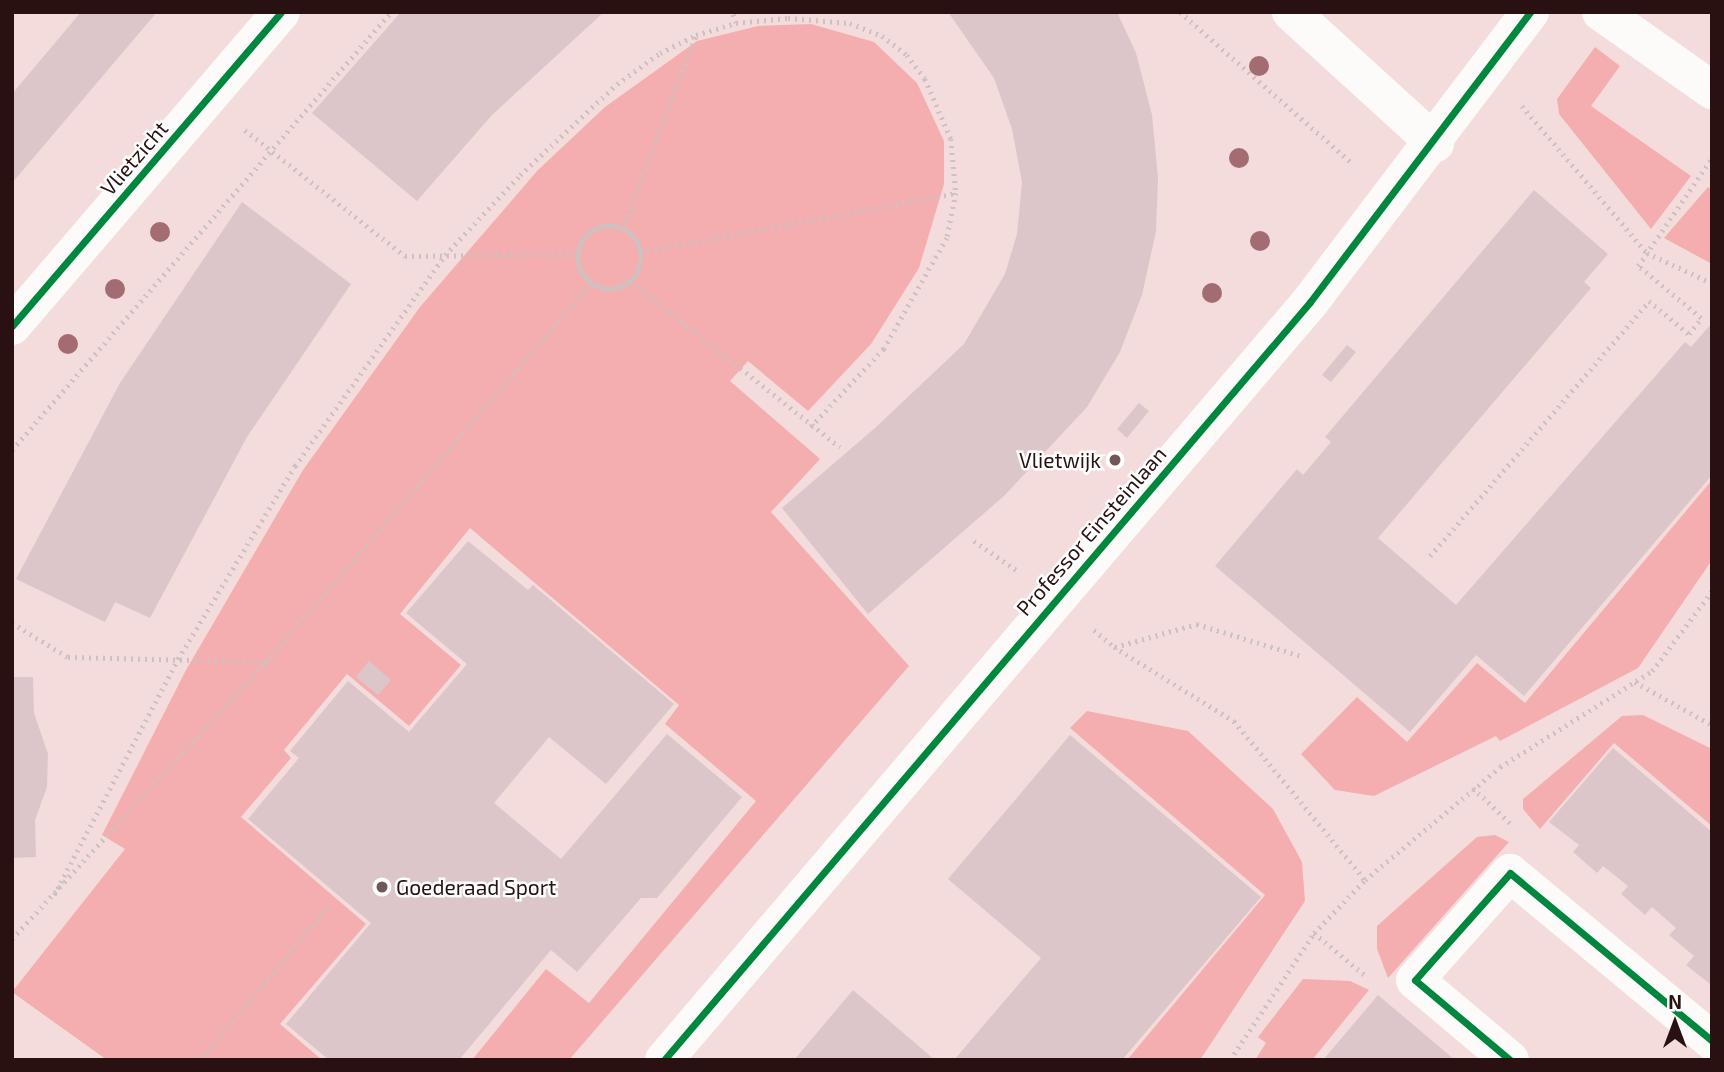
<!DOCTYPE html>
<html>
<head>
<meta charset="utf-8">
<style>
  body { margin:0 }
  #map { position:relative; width:1724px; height:1072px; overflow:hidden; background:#f3dcdb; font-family:"Exo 2",sans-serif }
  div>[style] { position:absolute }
  .green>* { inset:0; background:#f5aeaf }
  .building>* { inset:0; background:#ddc6c9 }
  .path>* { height:4.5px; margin-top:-2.25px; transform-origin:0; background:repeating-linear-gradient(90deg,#ccc2c2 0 2px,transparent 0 7px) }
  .path>.ring { margin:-2.25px; padding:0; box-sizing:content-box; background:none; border:4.5px solid #ccc2c2; border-radius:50% }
  .minor>* { height:38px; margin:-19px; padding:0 19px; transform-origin:19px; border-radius:19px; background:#fdfafa }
  .cycleway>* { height:7px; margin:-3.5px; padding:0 3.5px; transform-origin:3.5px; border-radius:3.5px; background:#00873e }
  .trees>* { width:20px; height:20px; margin:-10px; border-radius:50%; background:#a36c72 }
  .dots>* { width:19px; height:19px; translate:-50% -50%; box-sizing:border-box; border:4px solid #fff; border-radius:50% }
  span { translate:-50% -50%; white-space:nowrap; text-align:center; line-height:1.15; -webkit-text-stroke:5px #fff; paint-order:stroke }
  .street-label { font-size:21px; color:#291111 }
  .poi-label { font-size:21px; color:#291111 }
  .right { translate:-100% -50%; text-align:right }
  .left { translate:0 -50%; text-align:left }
  .frame { position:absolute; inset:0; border:14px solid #291111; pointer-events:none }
  .north { position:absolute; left:1640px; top:988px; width:70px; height:70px; -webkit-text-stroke:5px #fff; paint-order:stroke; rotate:0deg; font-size:19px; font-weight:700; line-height:28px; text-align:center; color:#291111 }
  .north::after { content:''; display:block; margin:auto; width:24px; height:32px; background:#291111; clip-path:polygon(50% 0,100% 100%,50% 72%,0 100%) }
</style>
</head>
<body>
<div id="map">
  <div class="green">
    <i style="clip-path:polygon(811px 24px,874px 42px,917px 83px,944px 141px,944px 184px,919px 268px,871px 344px,808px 411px,748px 361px,730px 381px,820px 459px,771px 512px,909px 666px,569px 1060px,472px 1060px,546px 969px,589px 1003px,756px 801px,665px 724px,679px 705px,470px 528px,400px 614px,461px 665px,409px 726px,347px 674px,284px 750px,291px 758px,241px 817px,366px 924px,280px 1024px,322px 1060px,107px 1060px,12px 992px,125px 849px,102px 835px,186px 670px,303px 470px,420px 307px,537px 171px,605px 107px,697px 41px,758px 26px)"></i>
    <i style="clip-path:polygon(1595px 47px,1620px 66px,1591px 106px,1691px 176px,1651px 229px,1559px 114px,1557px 99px)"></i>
    <i style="clip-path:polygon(1708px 187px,1712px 190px,1712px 264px,1664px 238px)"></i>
    <i style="clip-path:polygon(1712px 480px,1712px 560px,1638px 668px,1500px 741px,1496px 736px,1374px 796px,1335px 790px,1301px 754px,1357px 697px,1407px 742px,1477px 663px,1525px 703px)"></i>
    <i style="clip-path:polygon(1087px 711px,1188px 731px,1273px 809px,1302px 862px,1305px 901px,1200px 1060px,1127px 1060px,1265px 895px,1070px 728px)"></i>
    <i style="clip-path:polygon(1643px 715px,1712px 749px,1712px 826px,1614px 743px,1540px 829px,1523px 809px,1523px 799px,1622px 716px)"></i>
    <i style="clip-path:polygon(1495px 835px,1509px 842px,1388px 978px,1377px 949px,1377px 926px,1477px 837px)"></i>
    <i style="clip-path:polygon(1303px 979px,1350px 981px,1369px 990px,1312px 1060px,1255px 1060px,1266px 1043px,1258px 1037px)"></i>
  </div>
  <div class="building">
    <i style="clip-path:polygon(81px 12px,157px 12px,12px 183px,12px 94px)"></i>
    <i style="clip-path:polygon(401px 12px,604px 12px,492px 115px,417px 201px,312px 113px)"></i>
    <i style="clip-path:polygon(948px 12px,1117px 12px,1136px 53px,1152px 115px,1158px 178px,1156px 231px,1142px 295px,1120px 352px,1087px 407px,1004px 496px,868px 614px,782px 508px,875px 428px,964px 344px,1005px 274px,1017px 234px,1022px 182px,1012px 129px,994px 78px)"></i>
    <i style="clip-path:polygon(1534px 190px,1608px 254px,1584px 282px,1591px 288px,1378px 538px,1456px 605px,1685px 342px,1691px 347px,1712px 323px,1712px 475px,1524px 696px,1476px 655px,1410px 732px,1215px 566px,1297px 469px,1303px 475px,1331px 442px,1325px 437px)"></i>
    <i style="clip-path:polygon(242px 202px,351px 284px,247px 437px,150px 618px,115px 602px,105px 622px,16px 579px,120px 383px)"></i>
    <i style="clip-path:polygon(1347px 345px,1356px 352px,1331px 382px,1322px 375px)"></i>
    <i style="clip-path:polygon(1139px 403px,1149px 411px,1127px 438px,1117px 429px)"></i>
    <i style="clip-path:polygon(468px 541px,528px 590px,533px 585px,674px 704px,606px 784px,549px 737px,494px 803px,561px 859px,667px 734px,742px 797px,657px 898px,641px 898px,577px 972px,551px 950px,459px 1060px,329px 1060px,286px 1024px,371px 923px,248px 819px,299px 758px,290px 751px,348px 681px,409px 732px,467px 664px,406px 613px)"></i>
    <i style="clip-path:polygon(369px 661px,391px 680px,378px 695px,356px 677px)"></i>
    <i style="clip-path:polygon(12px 677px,33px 677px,34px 713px,48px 754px,47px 787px,35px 820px,36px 857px,12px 858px)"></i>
    <i style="clip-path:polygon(1070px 735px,1261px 897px,1122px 1060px,954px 1060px,1041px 958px,948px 879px)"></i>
    <i style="clip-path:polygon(1613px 748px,1712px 832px,1710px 984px,1686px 965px,1694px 956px,1669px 935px,1676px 928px,1652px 907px,1645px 915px,1621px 894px,1628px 886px,1603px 866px,1597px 873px,1573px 852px,1579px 845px,1549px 822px)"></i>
    <i style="clip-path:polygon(853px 990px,935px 1060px,794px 1060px)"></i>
    <i style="clip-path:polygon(1378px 995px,1417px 1028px,1455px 1060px,1323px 1060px)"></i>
  </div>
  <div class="path">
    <i style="left:1180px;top:12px;width:230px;rotate:41.3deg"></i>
    <i style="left:736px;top:23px;width:52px;rotate:-5.5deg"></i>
    <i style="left:788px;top:18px;width:62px;rotate:4.6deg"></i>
    <i style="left:850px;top:23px;width:35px;rotate:22deg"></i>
    <i style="left:882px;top:36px;width:31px;rotate:37deg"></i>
    <i style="left:907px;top:55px;width:30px;rotate:53deg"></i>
    <i style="left:925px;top:79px;width:65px;rotate:66.6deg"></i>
    <i style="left:951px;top:139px;width:54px;rotate:84.7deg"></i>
    <i style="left:956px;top:193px;width:46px;rotate:101.3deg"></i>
    <i style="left:947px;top:238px;width:128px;rotate:119.6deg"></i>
    <i style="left:884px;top:349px;width:107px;rotate:133.1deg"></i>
    <i style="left:1522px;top:106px;width:193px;rotate:49.6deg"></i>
    <i style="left:1647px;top:253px;width:72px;rotate:24.8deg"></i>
    <i style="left:245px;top:130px;width:204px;rotate:38.2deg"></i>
    <i style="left:405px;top:256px;width:173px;rotate:-0.7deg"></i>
    <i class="ring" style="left:578px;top:226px;width:59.5px;height:59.5px"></i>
    <i style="left:623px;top:229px;width:207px;rotate:-69.4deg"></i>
    <i style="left:696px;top:35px;width:42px;rotate:-16.7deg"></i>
    <i style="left:736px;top:23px;width:12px;rotate:-110deg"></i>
    <i style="left:641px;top:252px;width:320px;rotate:-10.6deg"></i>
    <i style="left:631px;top:281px;width:267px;rotate:38.5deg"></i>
    <i style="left:12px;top:450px;width:579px;rotate:-49.13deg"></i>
    <i style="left:974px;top:541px;width:53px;rotate:34.3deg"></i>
    <i style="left:1430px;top:556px;width:336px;rotate:-49.3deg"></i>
    <i style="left:1649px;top:301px;width:52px;rotate:39.5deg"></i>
    <i style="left:1689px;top:334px;width:20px;rotate:-53deg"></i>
    <i style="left:1701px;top:318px;width:82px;rotate:-140.5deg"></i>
    <i style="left:1638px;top:266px;width:131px;rotate:-55.6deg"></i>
    <i style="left:12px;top:623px;width:66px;rotate:31.3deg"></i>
    <i style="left:68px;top:657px;width:198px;rotate:1.4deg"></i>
    <i style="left:1094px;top:630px;width:26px;rotate:40deg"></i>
    <i style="left:1114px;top:647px;width:141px;rotate:31.7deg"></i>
    <i style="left:1234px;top:721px;width:206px;rotate:50.5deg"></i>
    <i style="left:1115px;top:647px;width:85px;rotate:-15.7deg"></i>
    <i style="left:1197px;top:624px;width:109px;rotate:17.1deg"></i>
    <i style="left:1635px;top:682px;width:88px;rotate:29.2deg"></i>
    <i style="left:1473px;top:788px;width:51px;rotate:43.4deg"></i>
    <i style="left:54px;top:895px;width:267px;rotate:-62.3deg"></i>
    <i style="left:178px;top:659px;width:226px;rotate:-58.8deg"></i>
    <i style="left:295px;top:466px;width:259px;rotate:-54.6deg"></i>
    <i style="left:445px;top:255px;width:110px;rotate:-46.8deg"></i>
    <i style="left:520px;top:175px;width:133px;rotate:-43.2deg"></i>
    <i style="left:617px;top:84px;width:53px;rotate:-35.8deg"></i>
    <i style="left:660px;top:53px;width:40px;rotate:-26.6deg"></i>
    <i style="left:1314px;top:933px;width:67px;rotate:39.6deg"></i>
    <i style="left:12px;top:939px;width:376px;rotate:-47.5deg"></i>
    <i style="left:266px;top:662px;width:499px;rotate:-49.4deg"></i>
    <i style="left:200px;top:1060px;width:199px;rotate:-50.1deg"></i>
    <i style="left:1230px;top:1060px;width:152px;rotate:-56.5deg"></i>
    <i style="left:1314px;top:933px;width:74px;rotate:-46.1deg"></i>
    <i style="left:1365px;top:880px;width:176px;rotate:-39.9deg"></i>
    <i style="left:1500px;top:767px;width:180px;rotate:-32.3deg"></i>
    <i style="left:1652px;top:671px;width:100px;rotate:-53.1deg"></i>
  </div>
  <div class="minor">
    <i style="left:1291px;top:12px;width:195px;rotate:42.3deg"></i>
    <i style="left:1601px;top:12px;width:136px;rotate:35.1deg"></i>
    <i style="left:12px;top:326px;width:413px;rotate:-49.4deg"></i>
    <i style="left:664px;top:1060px;width:996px;rotate:-49.56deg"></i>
    <i style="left:1310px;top:302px;width:364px;rotate:-52.8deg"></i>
    <i style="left:1510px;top:1060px;width:124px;rotate:-139.9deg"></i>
    <i style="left:1415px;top:980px;width:143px;rotate:-48.4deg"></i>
    <i style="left:1510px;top:873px;width:263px;rotate:39.7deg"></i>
  </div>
  <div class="cycleway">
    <i style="left:12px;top:326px;width:413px;rotate:-49.4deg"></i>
    <i style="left:664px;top:1060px;width:996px;rotate:-49.56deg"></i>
    <i style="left:1310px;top:302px;width:364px;rotate:-52.8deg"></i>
    <i style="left:1510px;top:1060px;width:124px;rotate:-139.9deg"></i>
    <i style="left:1415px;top:980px;width:143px;rotate:-48.4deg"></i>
    <i style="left:1510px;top:873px;width:263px;rotate:39.7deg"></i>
  </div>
  <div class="trees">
    <i style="left:1259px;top:66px"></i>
    <i style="left:1239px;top:158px"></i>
    <i style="left:160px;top:232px"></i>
    <i style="left:1260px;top:241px"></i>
    <i style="left:115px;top:289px"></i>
    <i style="left:1212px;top:293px"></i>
    <i style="left:68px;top:344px"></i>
  </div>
  <div class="dots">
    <i style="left:1115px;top:460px;background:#705858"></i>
    <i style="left:382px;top:887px;background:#705858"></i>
  </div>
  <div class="street-label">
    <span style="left:134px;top:158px;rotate:-49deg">Vlietzicht</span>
    <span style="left:1091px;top:531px;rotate:-49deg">Professor Einsteinlaan</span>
  </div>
  <div class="poi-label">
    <span class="right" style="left:1101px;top:460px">Vlietwijk</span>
    <span class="left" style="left:396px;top:887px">Goederaad Sport</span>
  </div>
  <div class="frame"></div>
  <div class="north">N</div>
</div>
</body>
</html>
